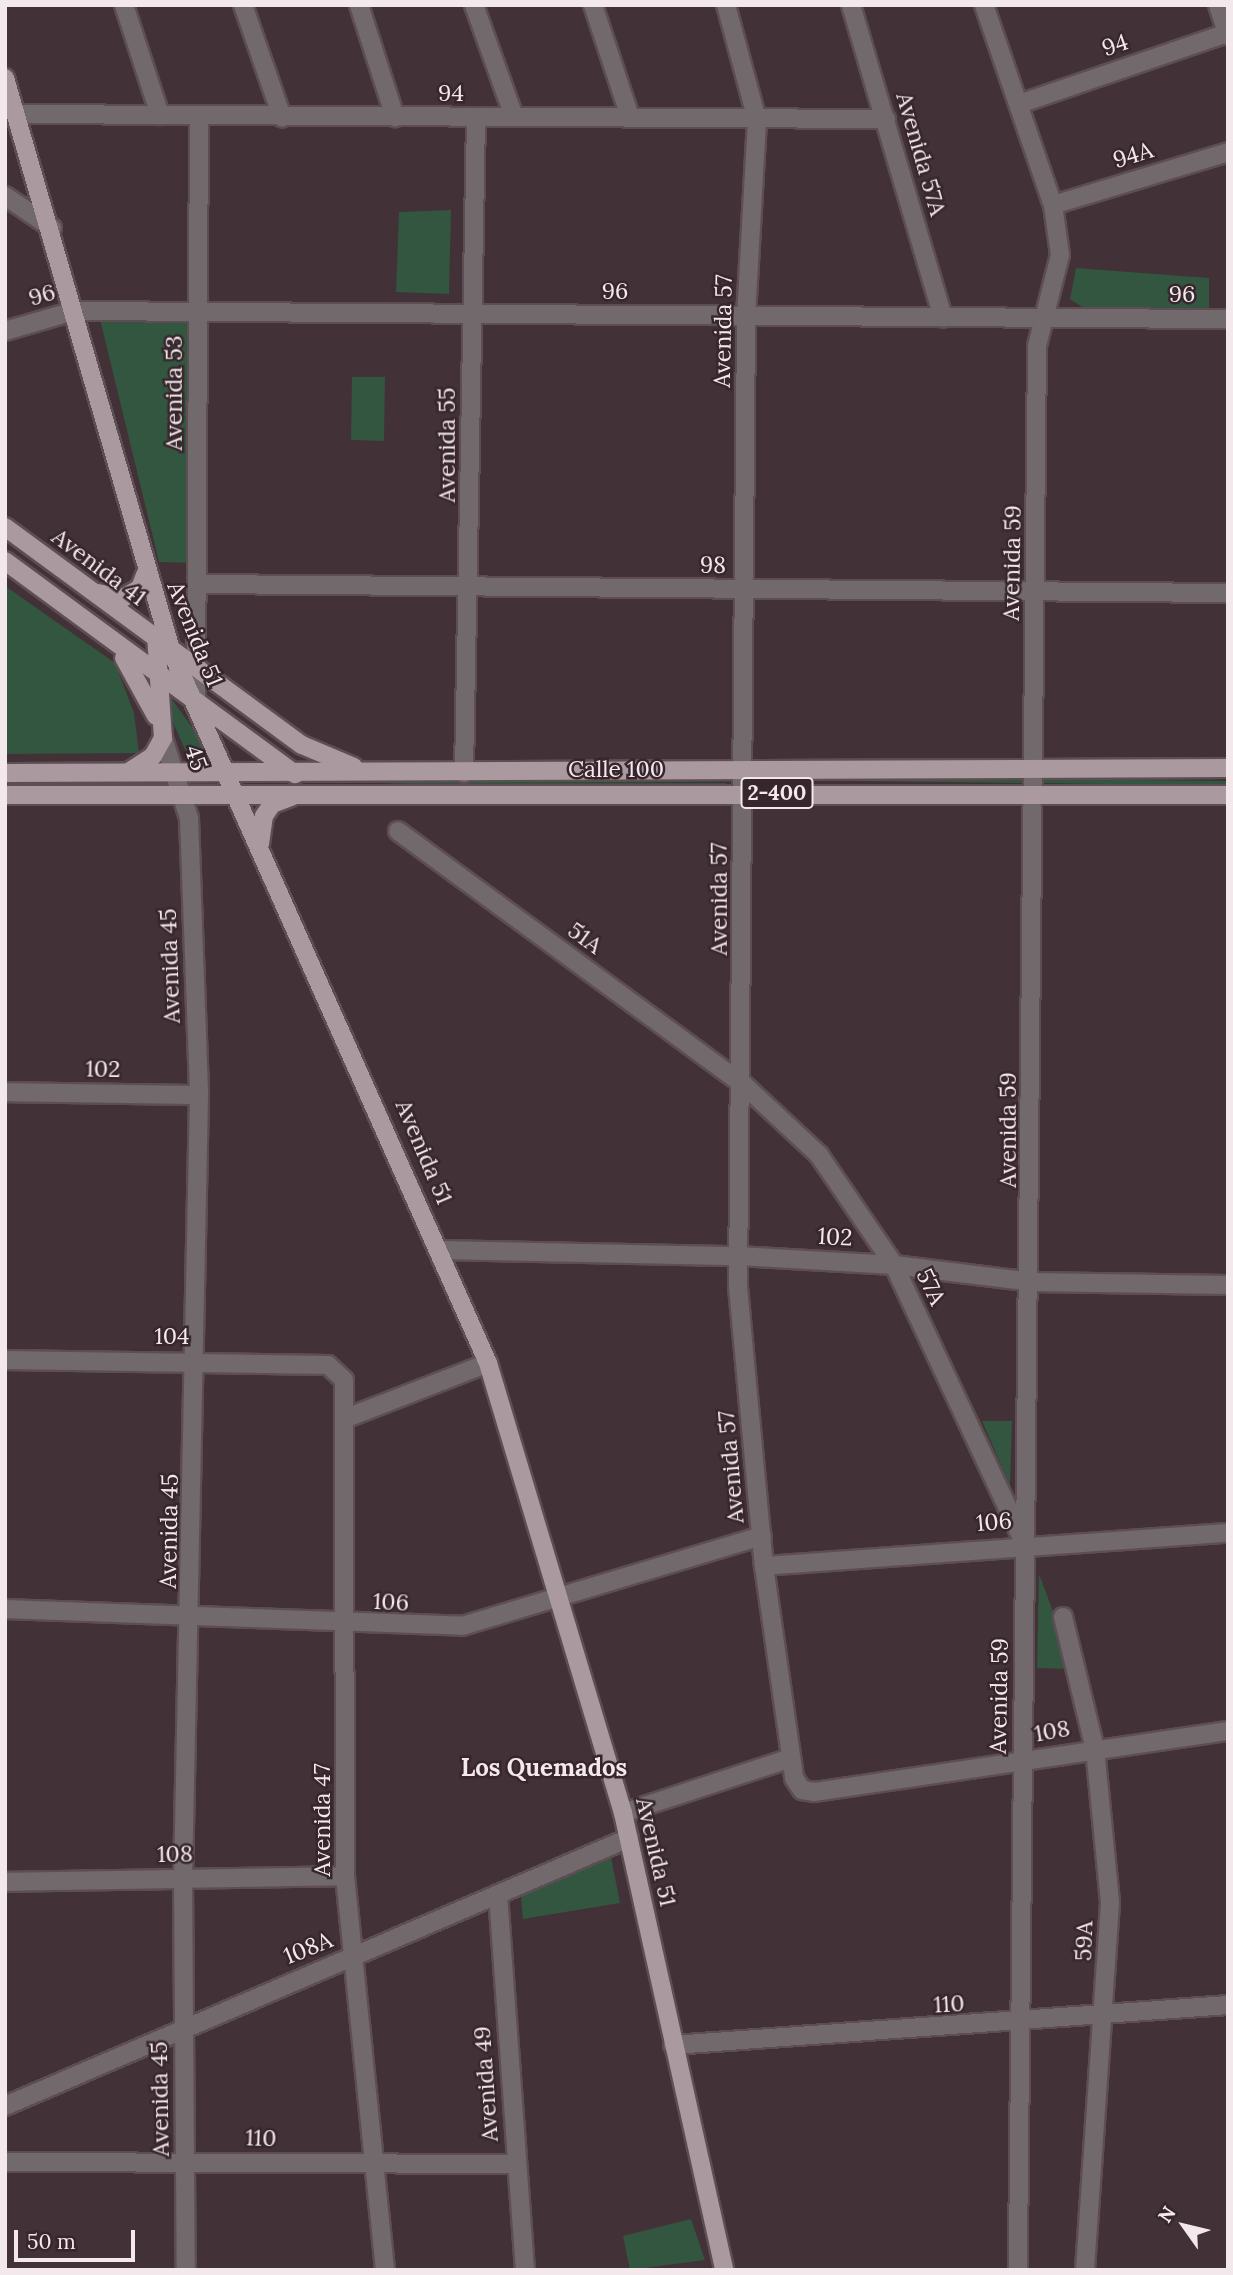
<!DOCTYPE html>
<html>
<head>
<meta charset="utf-8">
<style>
  body { margin:0 }
  #map { position:relative; width:1233px; height:2275px; overflow:hidden; background:#423137; font-family:Lora,serif }
  div>[style] { position:absolute }
  .green>* { inset:0; background:#32563f }
  .roads { filter:drop-shadow(2px 0 #5e4e54) drop-shadow(-2px 0 #5e4e54) drop-shadow(0 2px #5e4e54) drop-shadow(0 -2px #5e4e54) }
  .minor>* { height:18px; margin:-9px; padding:0 9px; transform-origin:9px; border-radius:9px; background:#71696c }
  .tertiary>* { height:18px; margin:-9px; padding:0 9px; transform-origin:9px; border-radius:9px; background:#71696c }
  .primary>* { height:18px; margin:-9px; padding:0 9px; transform-origin:9px; border-radius:9px; background:#aa999f }
  span { translate:-50% -50%; white-space:nowrap; text-align:center; line-height:1.15; -webkit-text-stroke:5px #37272d; paint-order:stroke }
  .shield-label span { padding:2px 5px; background:#37272d; border:2px solid; border-radius:5px; -webkit-text-stroke-width:0 }
  .shield-label { font-size:21px; color:#f3e8ec; font-weight:700 }
  .street-label { font-size:23px; color:#f3e8ec }
  .neighbourhood-label { font-size:24px; color:#f3e8ec; font-weight:700 }
  .frame { position:absolute; inset:0; border:7px solid #f3e8ec; pointer-events:none }
  .north { position:absolute; left:1149px; top:2191px; width:70px; height:70px; -webkit-text-stroke:5px #37272d; paint-order:stroke; rotate:304deg; font-size:19px; font-weight:700; line-height:28px; text-align:center; color:#f3e8ec }
  .north::after { content:''; display:block; margin:auto; width:24px; height:32px; background:#f3e8ec; clip-path:polygon(50% 0,100% 100%,50% 72%,0 100%) }
  .scale { position:absolute; left:14px; top:2230px; width:121px; height:32px; box-sizing:border-box; border:4px solid #f3e8ec; border-top:0; padding-left:9px; font-size:21px; line-height:24px; white-space:nowrap; color:#f3e8ec; -webkit-text-stroke:5px #37272d; paint-order:stroke }
</style>
</head>
<body>
<div id="map">
  <div class="green">
    <i style="clip-path:polygon(451px 210px,449px 294px,396px 292px,399px 212px)"></i>
    <i style="clip-path:polygon(1076px 268px,1209px 278px,1209px 309px,1082px 307px,1070px 299px)"></i>
    <i style="clip-path:polygon(98px 311px,199px 314px,199px 563px,159px 562px)"></i>
    <i style="clip-path:polygon(352px 377px,385px 377px,384px 441px,351px 440px)"></i>
    <i style="clip-path:polygon(5px 586px,115px 663px,134px 713px,139px 753px,5px 754px)"></i>
    <i style="clip-path:polygon(171px 698px,202px 741px,203px 760px,191px 763px,171px 718px)"></i>
    <i style="clip-path:polygon(1044px 779px,1228px 781px,1228px 786px,1044px 783px)"></i>
    <i style="clip-path:polygon(761px 780px,1025px 780px,1025px 783px)"></i>
    <i style="clip-path:polygon(326px 781px,726px 783px,726px 785px,406px 784px)"></i>
    <i style="clip-path:polygon(5px 782px,159px 781px,170px 783px,5px 787px)"></i>
    <i style="clip-path:polygon(982px 1421px,1012px 1421px,1010px 1486px)"></i>
    <i style="clip-path:polygon(1039px 1574px,1057px 1622px,1071px 1669px,1037px 1668px)"></i>
    <i style="clip-path:polygon(611px 1857px,620px 1903px,523px 1919px,521px 1896px)"></i>
    <i style="clip-path:polygon(691px 2219px,705px 2260px,630px 2270px,623px 2236px)"></i>
  </div>
  <div class="roads">
    <div class="minor">
      <i style="left:124px;top:5px;width:116px;rotate:71.9deg"></i>
      <i style="left:243px;top:5px;width:119px;rotate:70.8deg"></i>
      <i style="left:359px;top:5px;width:118px;rotate:72.2deg"></i>
      <i style="left:474px;top:5px;width:119px;rotate:70.3deg"></i>
      <i style="left:593px;top:5px;width:118px;rotate:71.7deg"></i>
      <i style="left:726px;top:5px;width:119px;rotate:74.9deg"></i>
      <i style="left:757px;top:120px;width:196px;rotate:93.2deg"></i>
      <i style="left:746px;top:316px;width:971px;rotate:90.47deg"></i>
      <i style="left:738px;top:1287px;width:280px;rotate:84.7deg"></i>
      <i style="left:764px;top:1566px;width:214px;rotate:81.9deg"></i>
      <i style="left:794px;top:1778px;width:14px;rotate:56deg"></i>
      <i style="left:802px;top:1790px;width:12px;rotate:9deg"></i>
      <i style="left:814px;top:1792px;width:418px;rotate:-8.4deg"></i>
      <i style="left:851px;top:5px;width:326px;rotate:73.6deg"></i>
      <i style="left:1218px;top:5px;width:32px;rotate:72deg"></i>
      <i style="left:1019px;top:104px;width:221px;rotate:-18.8deg"></i>
      <i style="left:16px;top:114px;width:870px;rotate:0.33deg"></i>
      <i style="left:5px;top:196px;width:57px;rotate:34.2deg"></i>
      <i style="left:1053px;top:205px;width:183px;rotate:-16.8deg"></i>
      <i style="left:5px;top:331px;width:72px;rotate:-16.2deg"></i>
      <i style="left:74px;top:311px;width:1154px;rotate:0.4deg"></i>
      <i style="left:198px;top:584px;width:1030px;rotate:0.5deg"></i>
      <i style="left:196px;top:702px;width:586px;rotate:-89.71deg"></i>
      <i style="left:464px;top:773px;width:655px;rotate:-88.95deg"></i>
      <i style="left:398px;top:831px;width:429px;rotate:36.3deg"></i>
      <i style="left:744px;top:1085px;width:103px;rotate:43deg"></i>
      <i style="left:819px;top:1155px;width:133px;rotate:55.7deg"></i>
      <i style="left:894px;top:1265px;width:307px;rotate:64.9deg"></i>
      <i style="left:5px;top:1092px;width:194px;rotate:0.9deg"></i>
      <i style="left:440px;top:1250px;width:298px;rotate:1.2deg"></i>
      <i style="left:738px;top:1256px;width:156px;rotate:3.3deg"></i>
      <i style="left:894px;top:1265px;width:139px;rotate:7deg"></i>
      <i style="left:1032px;top:1282px;width:196px;rotate:0.9deg"></i>
      <i style="left:5px;top:1360px;width:323px;rotate:0.9deg"></i>
      <i style="left:328px;top:1365px;width:22px;rotate:43deg"></i>
      <i style="left:344px;top:1380px;width:496px;rotate:89.9deg"></i>
      <i style="left:345px;top:1876px;width:396px;rotate:84.2deg"></i>
      <i style="left:349px;top:1417px;width:149px;rotate:-21.2deg"></i>
      <i style="left:764px;top:1566px;width:465px;rotate:-4.1deg"></i>
      <i style="left:5px;top:1609px;width:457px;rotate:2.1deg"></i>
      <i style="left:462px;top:1626px;width:313px;rotate:-16.7deg"></i>
      <i style="left:1063px;top:1617px;width:136px;rotate:76.4deg"></i>
      <i style="left:1095px;top:1749px;width:155px;rotate:84.4deg"></i>
      <i style="left:1110px;top:1903px;width:368px;rotate:93.9deg"></i>
      <i style="left:623px;top:1813px;width:174px;rotate:-18.1deg"></i>
      <i style="left:5px;top:1882px;width:340px;rotate:-1deg"></i>
      <i style="left:498px;top:1894px;width:377px;rotate:85.9deg"></i>
      <i style="left:673px;top:2045px;width:556px;rotate:-4.12deg"></i>
      <i style="left:5px;top:2106px;width:679px;rotate:-23.24deg"></i>
      <i style="left:5px;top:2162px;width:511px;rotate:0.22deg"></i>
    </div>
    <div class="tertiary">
      <i style="left:984px;top:5px;width:212px;rotate:71deg"></i>
      <i style="left:1053px;top:205px;width:50px;rotate:82deg"></i>
      <i style="left:1060px;top:255px;width:94px;rotate:104.2deg"></i>
      <i style="left:1037px;top:346px;width:1924px;rotate:90.57deg"></i>
      <i style="left:163px;top:738px;width:84px;rotate:72deg"></i>
      <i style="left:189px;top:818px;width:277px;rotate:87.9deg"></i>
      <i style="left:199px;top:1095px;width:783px;rotate:91.17deg"></i>
      <i style="left:183px;top:1878px;width:392px;rotate:89.6deg"></i>
    </div>
    <div class="primary">
      <i style="left:5px;top:78px;width:599px;rotate:73.8deg"></i>
      <i style="left:172px;top:653px;width:777px;rotate:66.01deg"></i>
      <i style="left:488px;top:1363px;width:470px;rotate:73.3deg"></i>
      <i style="left:623px;top:1813px;width:468px;rotate:77.5deg"></i>
      <i style="left:5px;top:527px;width:368px;rotate:36.3deg"></i>
      <i style="left:302px;top:745px;width:56px;rotate:22.9deg"></i>
      <i style="left:5px;top:561px;width:360px;rotate:36.3deg"></i>
      <i style="left:98px;top:593px;width:25px;rotate:11deg"></i>
      <i style="left:123px;top:598px;width:20px;rotate:-30deg"></i>
      <i style="left:140px;top:588px;width:14px;rotate:-69deg"></i>
      <i style="left:124px;top:658px;width:66px;rotate:61.1deg"></i>
      <i style="left:130px;top:771px;width:27px;rotate:-33deg"></i>
      <i style="left:153px;top:756px;width:21px;rotate:-61deg"></i>
      <i style="left:163px;top:738px;width:104px;rotate:-93.9deg"></i>
      <i style="left:5px;top:773px;width:1223px;rotate:-0.23deg"></i>
      <i style="left:5px;top:795px;width:1223px"></i>
      <i style="left:260px;top:844px;width:28px;rotate:-82deg"></i>
      <i style="left:264px;top:816px;width:14px;rotate:-56deg"></i>
      <i style="left:272px;top:804px;width:20px;rotate:-20deg"></i>
    </div>
  </div>
  <div class="shield-label">
    <span style="left:777px;top:793px">2-400</span>
  </div>
  <div class="street-label">
    <span style="left:1115px;top:45px;rotate:-19deg">94</span>
    <span style="left:451px;top:93px">94</span>
    <span style="left:921px;top:154px;rotate:74deg">Avenida 57A</span>
    <span style="left:1133px;top:155px;rotate:-17deg">94A</span>
    <span style="left:615px;top:291px">96</span>
    <span style="left:1182px;top:294px">96</span>
    <span style="left:42px;top:295px;rotate:-16deg">96</span>
    <span style="left:723px;top:331px;rotate:-89deg">Avenida 57</span>
    <span style="left:174px;top:393px;rotate:-90deg">Avenida 53</span>
    <span style="left:447px;top:445px;rotate:-90deg">Avenida 55</span>
    <span style="left:1012px;top:563px;rotate:-89deg">Avenida 59</span>
    <span style="left:713px;top:565px;rotate:1deg">98</span>
    <span style="left:99px;top:567px;rotate:37deg">Avenida 41</span>
    <span style="left:195px;top:634px;rotate:68deg">Avenida 51</span>
    <span style="left:196px;top:758px;rotate:71deg">45</span>
    <span style="left:616px;top:769px">Calle 100</span>
    <span style="left:719px;top:899px;rotate:-90deg">Avenida 57</span>
    <span style="left:585px;top:938px;rotate:36deg">51A</span>
    <span style="left:170px;top:966px;rotate:-92deg">Avenida 45</span>
    <span style="left:103px;top:1069px;rotate:1deg">102</span>
    <span style="left:1008px;top:1130px;rotate:-90deg">Avenida 59</span>
    <span style="left:424px;top:1152px;rotate:67deg">Avenida 51</span>
    <span style="left:835px;top:1237px;rotate:3deg">102</span>
    <span style="left:931px;top:1287px;rotate:65deg">57A</span>
    <span style="left:172px;top:1336px">104</span>
    <span style="left:731px;top:1467px;rotate:-95deg">Avenida 57</span>
    <span style="left:994px;top:1522px;rotate:-5deg">106</span>
    <span style="left:169px;top:1531px;rotate:-89deg">Avenida 45</span>
    <span style="left:391px;top:1602px;rotate:3deg">106</span>
    <span style="left:999px;top:1696px;rotate:-89deg">Avenida 59</span>
    <span style="left:1052px;top:1731px;rotate:-10deg">108</span>
    <span style="left:322px;top:1820px;rotate:-90deg">Avenida 47</span>
    <span style="left:656px;top:1852px;rotate:77deg">Avenida 51</span>
    <span style="left:175px;top:1854px;rotate:-1deg">108</span>
    <span style="left:1084px;top:1941px;rotate:-88deg">59A</span>
    <span style="left:308px;top:1948px;rotate:-22deg">108A</span>
    <span style="left:949px;top:2004px;rotate:-3deg">110</span>
    <span style="left:486px;top:2084px;rotate:-94deg">Avenida 49</span>
    <span style="left:160px;top:2099px;rotate:-91deg">Avenida 45</span>
    <span style="left:261px;top:2138px;rotate:2deg">110</span>
  </div>
  <div class="neighbourhood-label">
    <span style="left:544px;top:1768px">Los Quemados</span>
  </div>
  <div class="frame"></div>
  <div class="north">N</div>
  <div class="scale">50 m</div>
</div>
</body>
</html>
